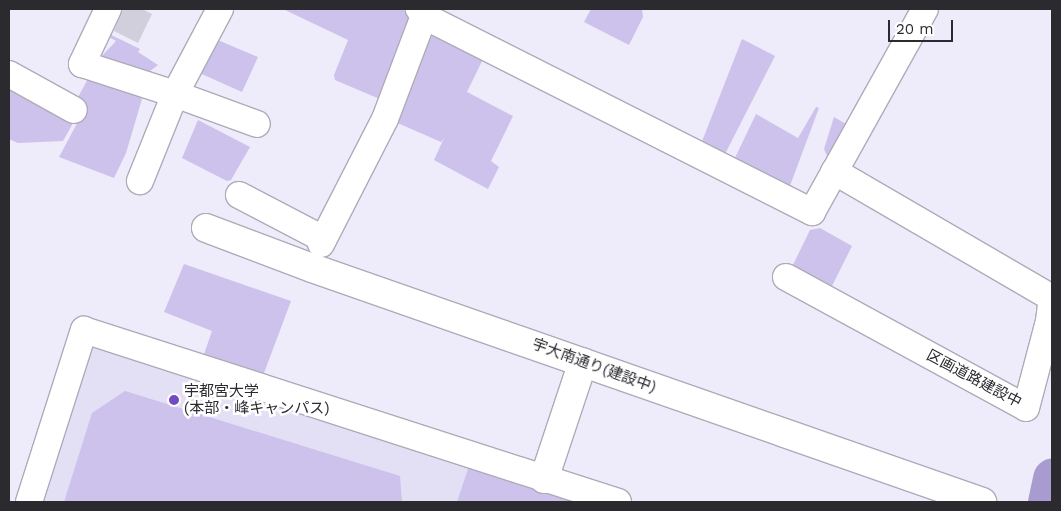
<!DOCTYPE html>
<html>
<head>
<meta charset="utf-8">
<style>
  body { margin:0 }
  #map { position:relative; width:1061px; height:511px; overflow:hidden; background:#eeebfa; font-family:"Work Sans","Noto Sans JP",sans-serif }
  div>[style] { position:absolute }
  .built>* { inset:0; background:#e3dff5 }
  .green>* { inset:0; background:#ccc2ec }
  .river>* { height:39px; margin:-19.5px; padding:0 19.5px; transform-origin:19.5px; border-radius:19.5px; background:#a89bcf }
  .building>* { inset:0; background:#d2cfdd }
  .roads { filter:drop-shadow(1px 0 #aeabb9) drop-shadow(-1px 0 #aeabb9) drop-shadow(0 1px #aeabb9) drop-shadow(0 -1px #aeabb9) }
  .street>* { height:26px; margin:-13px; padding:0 13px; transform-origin:13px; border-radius:13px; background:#fff }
  .secondary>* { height:28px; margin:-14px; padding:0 14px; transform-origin:14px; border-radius:14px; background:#fff }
  .dots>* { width:14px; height:14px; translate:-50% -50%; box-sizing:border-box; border:2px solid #fff; border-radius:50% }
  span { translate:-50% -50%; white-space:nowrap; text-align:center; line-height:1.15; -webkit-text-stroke:5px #fff; paint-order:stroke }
  .street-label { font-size:15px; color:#2b2a2f }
  .poi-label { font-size:15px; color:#2b2a2f }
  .left { translate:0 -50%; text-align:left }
  .frame { position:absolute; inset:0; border:10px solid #2b2a2f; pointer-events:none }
  .scale { position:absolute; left:888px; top:20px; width:65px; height:22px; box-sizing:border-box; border:2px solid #2b2a2f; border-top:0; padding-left:6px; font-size:15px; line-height:18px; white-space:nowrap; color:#2b2a2f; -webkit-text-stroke:4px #fff; paint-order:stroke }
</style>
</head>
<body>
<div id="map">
  <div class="built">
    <i style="clip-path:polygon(90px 339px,591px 502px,38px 502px)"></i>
  </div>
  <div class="green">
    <i style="clip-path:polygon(283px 9px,401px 9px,411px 14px,382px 100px,335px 80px,334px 75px,348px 40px)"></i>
    <i style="clip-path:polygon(591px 9px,642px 9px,643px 17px,629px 45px,584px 22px)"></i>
    <i style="clip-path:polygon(435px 29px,485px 55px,467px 92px,513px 116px,491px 161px,499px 167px,488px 189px,434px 160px,444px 138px,441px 142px,393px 121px)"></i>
    <i style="clip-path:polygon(105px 32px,140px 49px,138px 52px,158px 65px,146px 74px,100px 58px,116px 41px,104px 34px)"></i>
    <i style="clip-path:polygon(213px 38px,258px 57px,242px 92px,195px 71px)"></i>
    <i style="clip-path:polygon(742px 39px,775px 56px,724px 156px,701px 144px)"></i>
    <i style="clip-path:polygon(89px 77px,136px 89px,142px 99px,126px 153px,114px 178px,59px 157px,87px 105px,77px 99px)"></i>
    <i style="clip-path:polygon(9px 80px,77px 116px,63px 141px,18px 143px,9px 139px)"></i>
    <i style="clip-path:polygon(816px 107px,819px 108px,788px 191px,733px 162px,756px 114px,798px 138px)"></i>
    <i style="clip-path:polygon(834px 117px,851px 127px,828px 158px,824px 149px)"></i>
    <i style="clip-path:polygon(198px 120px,250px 147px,231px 180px,227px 181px,182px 158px)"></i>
    <i style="clip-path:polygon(820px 228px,852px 246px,829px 292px,790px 271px,810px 230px)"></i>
    <i style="clip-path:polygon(184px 264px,291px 301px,261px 381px,202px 360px,212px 331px,164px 312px)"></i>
    <i style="clip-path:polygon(125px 391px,400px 476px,402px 502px,64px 502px,92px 413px)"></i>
    <i style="clip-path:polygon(470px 463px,591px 502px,457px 502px)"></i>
  </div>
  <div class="river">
    <i style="left:1047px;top:502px;width:25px;rotate:-78deg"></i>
  </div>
  <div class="building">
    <i style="clip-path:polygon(123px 9px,142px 9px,152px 14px,138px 43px,114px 31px)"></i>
  </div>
  <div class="roads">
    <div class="street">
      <i style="left:108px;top:9px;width:61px;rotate:115.3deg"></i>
      <i style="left:82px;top:64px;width:98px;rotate:17.9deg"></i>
      <i style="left:175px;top:94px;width:94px;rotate:111.9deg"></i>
      <i style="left:220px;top:9px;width:96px;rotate:117.9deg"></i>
      <i style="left:175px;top:94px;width:87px;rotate:20.1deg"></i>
      <i style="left:424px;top:16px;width:435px;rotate:26.8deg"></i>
      <i style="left:812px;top:212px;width:232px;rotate:-60.9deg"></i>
      <i style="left:9px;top:74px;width:74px;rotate:29deg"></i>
      <i style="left:239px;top:195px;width:95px;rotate:27.6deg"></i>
      <i style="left:321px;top:244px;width:140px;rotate:-62.9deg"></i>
      <i style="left:385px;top:119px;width:110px;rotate:-69.3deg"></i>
      <i style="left:424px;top:16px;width:9px;rotate:-126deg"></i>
      <i style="left:786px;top:277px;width:273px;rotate:28.6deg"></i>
      <i style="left:1026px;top:408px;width:90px;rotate:-75.2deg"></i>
      <i style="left:1049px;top:321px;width:23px;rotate:-83deg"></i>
      <i style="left:1052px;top:298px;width:252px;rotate:-149.8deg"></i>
      <i style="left:29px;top:502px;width:181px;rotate:-72.3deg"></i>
      <i style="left:84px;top:330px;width:561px;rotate:17.85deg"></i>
    </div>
    <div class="secondary">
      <i style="left:206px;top:228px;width:113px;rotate:20.7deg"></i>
      <i style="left:312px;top:268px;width:710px;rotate:19.25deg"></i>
      <i style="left:544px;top:479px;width:123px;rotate:-71.6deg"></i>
    </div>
  </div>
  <div class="dots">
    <i style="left:174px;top:400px;background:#734ac2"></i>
  </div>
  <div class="street-label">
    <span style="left:594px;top:366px;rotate:20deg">宇大南通り(建設中)</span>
    <span style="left:974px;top:379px;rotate:28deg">区画道路建設中</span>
  </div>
  <div class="poi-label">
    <span class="left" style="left:184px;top:400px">宇都宮大学<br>(本部・峰キャンパス)</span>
  </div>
  <div class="frame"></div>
  <div class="scale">20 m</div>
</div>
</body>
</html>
